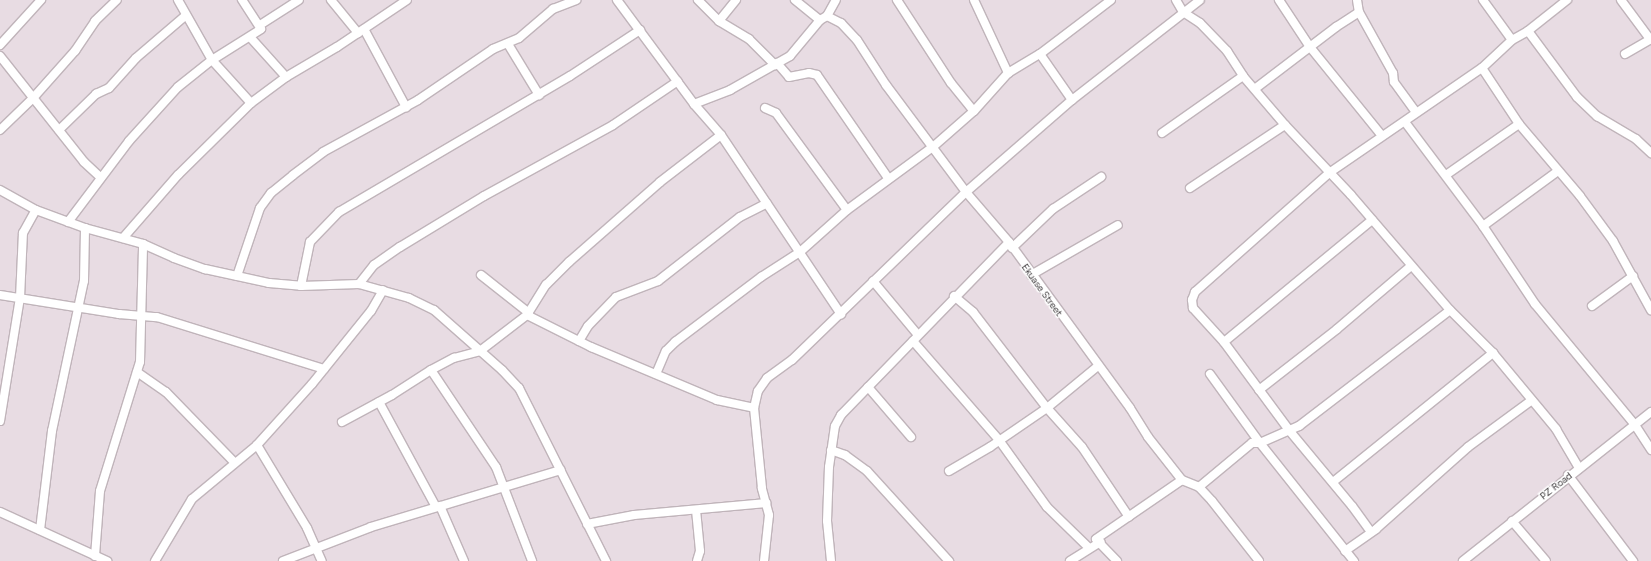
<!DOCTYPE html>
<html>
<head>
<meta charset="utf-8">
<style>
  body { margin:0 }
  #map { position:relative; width:1651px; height:561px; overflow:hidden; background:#e8dce3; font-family:Figtree,sans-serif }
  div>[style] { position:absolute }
  .roads { filter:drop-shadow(1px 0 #c0b4ba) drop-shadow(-1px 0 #c0b4ba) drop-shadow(0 1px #c0b4ba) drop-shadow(0 -1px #c0b4ba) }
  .minor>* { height:8px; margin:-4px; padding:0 4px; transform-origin:4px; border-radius:4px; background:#fff }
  span { translate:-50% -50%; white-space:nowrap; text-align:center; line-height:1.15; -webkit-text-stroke:3px #fff; paint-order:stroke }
  .street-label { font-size:10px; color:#3e3a3c }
</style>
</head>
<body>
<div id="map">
  <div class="roads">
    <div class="minor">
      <i style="left:178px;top:0;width:69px;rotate:60.5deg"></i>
      <i style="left:212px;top:60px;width:58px;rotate:-32.3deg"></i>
      <i style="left:261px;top:29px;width:35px;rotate:-123deg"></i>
      <i style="left:331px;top:0;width:43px;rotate:50.7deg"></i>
      <i style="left:617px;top:0;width:129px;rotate:53.5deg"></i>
      <i style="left:694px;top:104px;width:41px;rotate:48.9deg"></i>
      <i style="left:721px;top:135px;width:216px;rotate:56.2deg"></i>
      <i style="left:698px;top:0;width:30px;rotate:45deg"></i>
      <i style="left:719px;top:21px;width:35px;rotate:31deg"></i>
      <i style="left:749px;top:39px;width:37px;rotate:45deg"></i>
      <i style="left:795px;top:0;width:32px;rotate:39deg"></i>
      <i style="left:897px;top:0;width:99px;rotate:57deg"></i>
      <i style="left:951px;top:83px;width:36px;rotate:51deg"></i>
      <i style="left:974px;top:0;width:81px;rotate:65deg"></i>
      <i style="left:1176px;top:0;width:14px;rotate:60deg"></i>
      <i style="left:1183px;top:12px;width:20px;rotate:33deg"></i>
      <i style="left:1200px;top:23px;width:39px;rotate:46deg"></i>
      <i style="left:1227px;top:51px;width:30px;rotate:57deg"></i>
      <i style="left:1243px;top:76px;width:65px;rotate:49.4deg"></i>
      <i style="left:1285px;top:125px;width:96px;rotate:46.7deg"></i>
      <i style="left:1351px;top:195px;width:152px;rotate:49.3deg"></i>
      <i style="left:1450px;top:310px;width:61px;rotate:45deg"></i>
      <i style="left:1493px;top:353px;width:99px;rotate:50.3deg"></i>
      <i style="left:1556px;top:429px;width:45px;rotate:59.5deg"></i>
      <i style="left:1279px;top:0;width:56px;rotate:56.6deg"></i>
      <i style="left:1310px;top:47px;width:114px;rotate:51deg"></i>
      <i style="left:1357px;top:0;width:12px;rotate:81deg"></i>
      <i style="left:1359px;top:12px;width:70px;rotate:60.9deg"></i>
      <i style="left:1393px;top:73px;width:9px;rotate:84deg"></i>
      <i style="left:1394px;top:82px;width:37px;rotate:54deg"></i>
      <i style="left:1483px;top:0;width:49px;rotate:54.1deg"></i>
      <i style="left:1621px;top:0;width:49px;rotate:53.4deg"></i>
      <i style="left:827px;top:16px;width:16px;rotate:27deg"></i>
      <i style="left:841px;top:23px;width:23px;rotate:47deg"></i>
      <i style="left:857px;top:40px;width:54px;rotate:57.2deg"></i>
      <i style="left:886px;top:85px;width:134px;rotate:53.2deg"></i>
      <i style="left:966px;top:192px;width:66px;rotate:49.3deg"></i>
      <i style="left:1009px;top:242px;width:205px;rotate:53.9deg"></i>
      <i style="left:1130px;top:408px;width:34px;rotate:58deg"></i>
      <i style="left:1148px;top:437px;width:55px;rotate:51.7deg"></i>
      <i style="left:1182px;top:480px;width:18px;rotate:22deg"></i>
      <i style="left:1199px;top:487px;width:19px;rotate:47deg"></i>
      <i style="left:1212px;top:501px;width:76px;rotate:51.9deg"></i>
      <i style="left:719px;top:21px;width:27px;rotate:-51deg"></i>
      <i style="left:260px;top:25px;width:46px;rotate:-32.7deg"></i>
      <i style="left:364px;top:29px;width:89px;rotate:61.7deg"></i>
      <i style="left:1528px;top:31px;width:82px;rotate:53.4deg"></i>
      <i style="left:1577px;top:97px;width:28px;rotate:44deg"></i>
      <i style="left:1597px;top:116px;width:45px;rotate:30.5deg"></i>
      <i style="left:1636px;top:139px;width:21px;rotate:43deg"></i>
      <i style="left:250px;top:37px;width:54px;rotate:48deg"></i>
      <i style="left:508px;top:44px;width:60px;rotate:58.7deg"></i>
      <i style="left:0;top:45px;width:61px;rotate:-47.7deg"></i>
      <i style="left:1625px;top:54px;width:30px;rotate:-30deg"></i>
      <i style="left:0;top:56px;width:135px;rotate:51.6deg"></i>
      <i style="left:84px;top:162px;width:23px;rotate:43deg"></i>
      <i style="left:777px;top:63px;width:18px;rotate:49deg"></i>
      <i style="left:789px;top:77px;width:20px;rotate:-11deg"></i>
      <i style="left:809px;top:73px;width:8px;rotate:14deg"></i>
      <i style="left:817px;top:75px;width:125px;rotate:55.4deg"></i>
      <i style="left:1482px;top:68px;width:67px;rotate:56.5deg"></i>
      <i style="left:1519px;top:124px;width:94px;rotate:49.7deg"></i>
      <i style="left:1580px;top:196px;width:56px;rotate:53.7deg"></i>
      <i style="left:1613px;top:241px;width:79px;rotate:61.2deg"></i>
      <i style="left:1256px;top:88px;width:101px;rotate:-37.3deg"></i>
      <i style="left:1336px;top:27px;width:27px;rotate:-33deg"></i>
      <i style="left:1072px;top:100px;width:56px;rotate:-124.8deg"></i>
      <i style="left:1040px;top:54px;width:89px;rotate:-37.3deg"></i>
      <i style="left:694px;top:104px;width:39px;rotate:-21deg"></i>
      <i style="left:730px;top:90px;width:69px;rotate:-29.5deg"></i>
      <i style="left:790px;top:56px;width:47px;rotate:-50.2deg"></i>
      <i style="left:820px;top:20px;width:8px;rotate:-30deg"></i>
      <i style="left:827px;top:16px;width:18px;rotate:-61deg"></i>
      <i style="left:765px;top:108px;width:12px;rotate:24deg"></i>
      <i style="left:776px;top:113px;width:120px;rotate:53.8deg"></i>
      <i style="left:1405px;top:122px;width:130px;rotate:53.1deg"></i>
      <i style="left:1483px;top:226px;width:94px;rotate:56.3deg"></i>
      <i style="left:1535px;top:304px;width:157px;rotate:50.4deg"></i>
      <i style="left:1635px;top:425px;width:30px;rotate:57deg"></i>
      <i style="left:0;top:130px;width:47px;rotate:-44.1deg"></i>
      <i style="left:34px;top:97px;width:62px;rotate:-48.3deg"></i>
      <i style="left:75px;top:51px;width:36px;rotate:-56deg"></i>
      <i style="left:95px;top:21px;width:30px;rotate:-44deg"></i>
      <i style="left:59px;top:130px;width:52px;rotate:-44.2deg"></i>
      <i style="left:96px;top:94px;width:14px;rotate:-25deg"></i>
      <i style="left:109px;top:88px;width:40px;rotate:-48deg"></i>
      <i style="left:136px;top:58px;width:65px;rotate:-40.6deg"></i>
      <i style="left:1162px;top:133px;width:99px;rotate:-35.1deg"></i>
      <i style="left:1446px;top:175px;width:89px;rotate:-34.9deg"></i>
      <i style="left:1190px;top:188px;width:114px;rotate:-33.6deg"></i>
      <i style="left:0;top:190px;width:41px;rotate:29.1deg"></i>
      <i style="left:36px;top:210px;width:52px;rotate:20.2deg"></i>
      <i style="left:85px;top:228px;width:60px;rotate:15.4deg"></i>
      <i style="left:143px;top:244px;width:34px;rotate:24deg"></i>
      <i style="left:174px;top:258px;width:33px;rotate:20deg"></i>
      <i style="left:205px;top:269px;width:66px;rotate:12.3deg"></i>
      <i style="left:269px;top:283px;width:32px;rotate:5deg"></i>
      <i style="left:301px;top:286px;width:58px;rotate:-2deg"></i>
      <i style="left:359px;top:284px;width:52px;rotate:15.6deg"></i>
      <i style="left:409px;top:298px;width:28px;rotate:26deg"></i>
      <i style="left:434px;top:310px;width:91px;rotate:41.4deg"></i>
      <i style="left:502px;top:370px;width:25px;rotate:47deg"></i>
      <i style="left:519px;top:388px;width:194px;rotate:63.3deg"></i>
      <i style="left:68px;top:222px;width:101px;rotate:-53deg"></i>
      <i style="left:129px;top:141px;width:73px;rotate:-47.8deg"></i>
      <i style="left:178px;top:87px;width:43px;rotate:-38.5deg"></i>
      <i style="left:212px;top:60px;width:58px;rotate:47.8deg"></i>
      <i style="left:1483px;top:226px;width:93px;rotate:-36.3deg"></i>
      <i style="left:123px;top:238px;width:84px;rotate:-48.9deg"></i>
      <i style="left:178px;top:175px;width:103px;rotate:-44.6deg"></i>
      <i style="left:251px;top:103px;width:44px;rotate:-36.6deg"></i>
      <i style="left:286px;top:77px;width:59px;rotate:-30.5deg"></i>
      <i style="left:337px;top:47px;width:84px;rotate:-33.9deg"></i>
      <i style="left:1012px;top:248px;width:57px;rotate:-43.6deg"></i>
      <i style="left:1053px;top:209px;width:58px;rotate:-33.7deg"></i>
      <i style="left:481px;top:275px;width:61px;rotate:38.4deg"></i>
      <i style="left:1031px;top:275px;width:100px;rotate:-29.9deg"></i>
      <i style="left:237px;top:276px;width:72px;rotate:-71.3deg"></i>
      <i style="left:260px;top:208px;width:19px;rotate:-54deg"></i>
      <i style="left:271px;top:193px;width:28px;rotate:-39deg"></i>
      <i style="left:293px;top:175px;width:38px;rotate:-37deg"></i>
      <i style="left:323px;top:152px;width:108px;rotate:-28.7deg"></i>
      <i style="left:418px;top:100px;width:91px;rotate:-34.2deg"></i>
      <i style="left:493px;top:49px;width:28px;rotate:-23deg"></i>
      <i style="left:519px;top:38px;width:45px;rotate:-40.5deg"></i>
      <i style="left:553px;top:9px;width:25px;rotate:-21deg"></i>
      <i style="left:873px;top:281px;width:70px;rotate:50.2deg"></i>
      <i style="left:359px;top:284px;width:24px;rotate:-52deg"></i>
      <i style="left:374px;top:265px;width:32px;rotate:-35deg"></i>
      <i style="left:400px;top:247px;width:98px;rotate:-31.3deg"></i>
      <i style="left:484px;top:196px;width:147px;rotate:-28.8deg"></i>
      <i style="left:613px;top:125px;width:78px;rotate:-34.1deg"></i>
      <i style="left:301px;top:286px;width:45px;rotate:-78.4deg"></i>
      <i style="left:310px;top:242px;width:42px;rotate:-46deg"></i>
      <i style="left:339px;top:212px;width:268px;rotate:-30.5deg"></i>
      <i style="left:570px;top:76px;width:84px;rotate:-33.3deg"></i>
      <i style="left:0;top:295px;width:121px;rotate:9.1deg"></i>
      <i style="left:119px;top:314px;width:38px;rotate:5deg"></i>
      <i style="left:157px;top:317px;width:175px;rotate:17.3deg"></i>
      <i style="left:954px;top:296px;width:25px;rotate:40deg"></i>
      <i style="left:973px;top:312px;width:121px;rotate:52.4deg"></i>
      <i style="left:1047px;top:408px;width:52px;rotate:48.1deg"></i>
      <i style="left:1082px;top:447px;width:84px;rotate:56.1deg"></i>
      <i style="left:1592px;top:306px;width:51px;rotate:-36.2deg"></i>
      <i style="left:527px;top:315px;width:36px;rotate:-58deg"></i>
      <i style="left:546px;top:285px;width:33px;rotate:-45deg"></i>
      <i style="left:569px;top:262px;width:121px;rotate:-41.3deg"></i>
      <i style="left:660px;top:182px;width:77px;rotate:-37.6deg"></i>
      <i style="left:579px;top:341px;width:17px;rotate:-59deg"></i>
      <i style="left:588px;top:326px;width:40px;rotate:-46deg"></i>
      <i style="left:616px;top:297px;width:45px;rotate:-20.9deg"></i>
      <i style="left:658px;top:281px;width:104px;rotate:-38deg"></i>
      <i style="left:740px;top:217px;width:30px;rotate:-27deg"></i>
      <i style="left:913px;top:341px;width:131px;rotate:49deg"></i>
      <i style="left:999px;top:440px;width:82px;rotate:54.4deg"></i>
      <i style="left:1047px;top:507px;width:59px;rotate:44.3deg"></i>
      <i style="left:1224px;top:342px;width:192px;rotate:-39.5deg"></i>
      <i style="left:431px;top:370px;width:117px;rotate:56.2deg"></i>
      <i style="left:496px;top:467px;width:101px;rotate:69deg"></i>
      <i style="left:137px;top:372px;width:35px;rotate:35deg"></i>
      <i style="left:166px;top:392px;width:98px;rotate:45.8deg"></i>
      <i style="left:656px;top:374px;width:25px;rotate:-67deg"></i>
      <i style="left:666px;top:351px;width:13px;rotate:-45deg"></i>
      <i style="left:675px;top:342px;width:108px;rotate:-37.1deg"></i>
      <i style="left:761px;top:277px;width:46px;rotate:-32.7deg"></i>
      <i style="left:800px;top:252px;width:63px;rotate:-41.8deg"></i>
      <i style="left:847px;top:210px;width:108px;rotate:-36.3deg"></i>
      <i style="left:934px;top:146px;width:53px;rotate:-41.2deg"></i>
      <i style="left:974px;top:111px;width:51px;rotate:-48.2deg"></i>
      <i style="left:1008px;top:73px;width:37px;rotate:-31deg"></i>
      <i style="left:1210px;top:374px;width:85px;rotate:54.1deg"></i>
      <i style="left:1260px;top:443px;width:151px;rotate:51.5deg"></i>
      <i style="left:868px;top:387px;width:66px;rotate:49.3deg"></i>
      <i style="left:1259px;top:390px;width:99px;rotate:-38deg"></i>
      <i style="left:1337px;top:329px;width:97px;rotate:-40.4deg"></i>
      <i style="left:379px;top:402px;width:119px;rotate:61.5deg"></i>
      <i style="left:0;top:421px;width:125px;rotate:-80.8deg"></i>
      <i style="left:20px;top:298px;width:65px;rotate:-87.4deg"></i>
      <i style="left:23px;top:233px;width:26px;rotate:-61deg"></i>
      <i style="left:342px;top:422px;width:57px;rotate:-28.4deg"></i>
      <i style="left:392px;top:395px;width:46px;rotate:-32.7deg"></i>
      <i style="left:431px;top:370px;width:26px;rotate:-28deg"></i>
      <i style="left:454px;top:358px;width:27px;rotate:-15deg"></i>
      <i style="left:480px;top:351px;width:59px;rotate:-37.5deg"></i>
      <i style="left:527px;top:315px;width:72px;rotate:26.6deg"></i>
      <i style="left:591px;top:347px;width:137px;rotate:22.8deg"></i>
      <i style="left:717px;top:400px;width:38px;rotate:12deg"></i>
      <i style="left:257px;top:445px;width:97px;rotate:58.9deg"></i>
      <i style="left:307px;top:528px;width:36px;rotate:66deg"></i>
      <i style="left:831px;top:450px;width:15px;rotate:20deg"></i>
      <i style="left:845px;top:455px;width:27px;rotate:36deg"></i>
      <i style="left:867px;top:471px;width:122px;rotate:47.7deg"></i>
      <i style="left:949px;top:471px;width:48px;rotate:-30.3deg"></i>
      <i style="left:990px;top:447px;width:69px;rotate:-34.4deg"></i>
      <i style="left:1047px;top:408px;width:66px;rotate:-39.5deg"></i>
      <i style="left:1568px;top:475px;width:108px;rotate:52.9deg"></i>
      <i style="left:1333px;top:482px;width:206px;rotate:-38.9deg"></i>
      <i style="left:1199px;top:487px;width:69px;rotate:-39.7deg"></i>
      <i style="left:1252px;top:443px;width:8px"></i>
      <i style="left:1260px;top:443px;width:43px;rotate:-23.6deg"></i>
      <i style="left:1299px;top:426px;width:190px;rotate:-37.5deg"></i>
      <i style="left:440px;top:506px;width:60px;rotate:66.4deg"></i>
      <i style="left:696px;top:510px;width:41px;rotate:84.4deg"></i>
      <i style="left:700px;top:551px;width:10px;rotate:107deg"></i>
      <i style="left:0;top:512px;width:118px;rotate:24.6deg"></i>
      <i style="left:1512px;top:521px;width:52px;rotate:49.6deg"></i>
      <i style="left:587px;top:524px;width:48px;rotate:-10.8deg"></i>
      <i style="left:634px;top:515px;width:133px;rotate:-5.2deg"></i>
      <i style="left:40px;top:530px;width:100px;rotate:-83.1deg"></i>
      <i style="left:52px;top:431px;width:153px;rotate:-78deg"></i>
      <i style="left:84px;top:281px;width:53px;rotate:-88.9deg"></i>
      <i style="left:1371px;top:532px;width:32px;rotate:-126deg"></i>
      <i style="left:1352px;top:506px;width:99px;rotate:-129.7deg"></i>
      <i style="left:1289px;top:430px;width:109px;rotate:-126.5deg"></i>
      <i style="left:1224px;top:342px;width:46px;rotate:-132.4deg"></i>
      <i style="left:1193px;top:308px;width:8px;rotate:-97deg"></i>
      <i style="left:1192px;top:300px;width:9px;rotate:-69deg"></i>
      <i style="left:1195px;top:292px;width:179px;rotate:-41.6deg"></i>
      <i style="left:1329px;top:173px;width:186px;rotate:-34.5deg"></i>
      <i style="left:1482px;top:68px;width:41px;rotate:-43deg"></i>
      <i style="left:1512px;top:40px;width:18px;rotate:-29deg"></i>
      <i style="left:1528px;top:31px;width:50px;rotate:-38.5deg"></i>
      <i style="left:1345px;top:551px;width:38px;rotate:-35deg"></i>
      <i style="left:1376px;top:529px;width:123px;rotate:-41.7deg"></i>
      <i style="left:1468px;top:447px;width:79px;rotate:-36.3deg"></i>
      <i style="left:95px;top:556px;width:65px;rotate:-85.6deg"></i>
      <i style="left:100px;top:491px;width:135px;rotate:-72.8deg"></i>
      <i style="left:140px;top:362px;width:118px;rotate:-88.5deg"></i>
      <i style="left:155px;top:561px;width:72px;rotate:-59.2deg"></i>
      <i style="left:192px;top:499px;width:85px;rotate:-39.7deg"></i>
      <i style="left:257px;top:445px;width:82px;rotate:-48deg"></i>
      <i style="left:312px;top:384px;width:94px;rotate:-51.1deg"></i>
      <i style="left:371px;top:311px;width:24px;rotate:-60deg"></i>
      <i style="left:283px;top:561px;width:94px;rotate:-21.1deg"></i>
      <i style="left:371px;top:527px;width:198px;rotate:-16.7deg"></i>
      <i style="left:764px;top:561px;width:46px;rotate:-83.8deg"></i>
      <i style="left:769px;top:515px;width:28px;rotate:-105deg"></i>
      <i style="left:762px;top:488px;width:80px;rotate:-95.7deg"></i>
      <i style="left:754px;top:408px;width:17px;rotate:-77deg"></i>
      <i style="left:758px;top:391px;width:16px;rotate:-55deg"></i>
      <i style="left:767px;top:378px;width:31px;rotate:-36deg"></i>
      <i style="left:792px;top:360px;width:242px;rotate:-44deg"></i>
      <i style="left:966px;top:192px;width:140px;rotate:-41deg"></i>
      <i style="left:1072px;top:100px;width:162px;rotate:-38deg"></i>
      <i style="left:831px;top:561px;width:40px;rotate:-95.7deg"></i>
      <i style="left:827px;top:521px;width:54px;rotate:-87.9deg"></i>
      <i style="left:829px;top:467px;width:41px;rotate:-81.7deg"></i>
      <i style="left:835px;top:426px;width:13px;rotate:-61deg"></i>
      <i style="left:841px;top:415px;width:241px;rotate:-45.8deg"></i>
      <i style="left:1070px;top:561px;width:36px;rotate:-32deg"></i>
      <i style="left:1117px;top:561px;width:30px;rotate:-134deg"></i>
      <i style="left:1096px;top:539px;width:104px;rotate:-34.5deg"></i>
      <i style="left:1463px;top:561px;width:240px;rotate:-38.4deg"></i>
    </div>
  </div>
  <div class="street-label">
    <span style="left:1042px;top:290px;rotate:54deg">Ekuase Street</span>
    <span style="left:1556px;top:486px;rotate:-38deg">PZ Road</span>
  </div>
</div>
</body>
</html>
